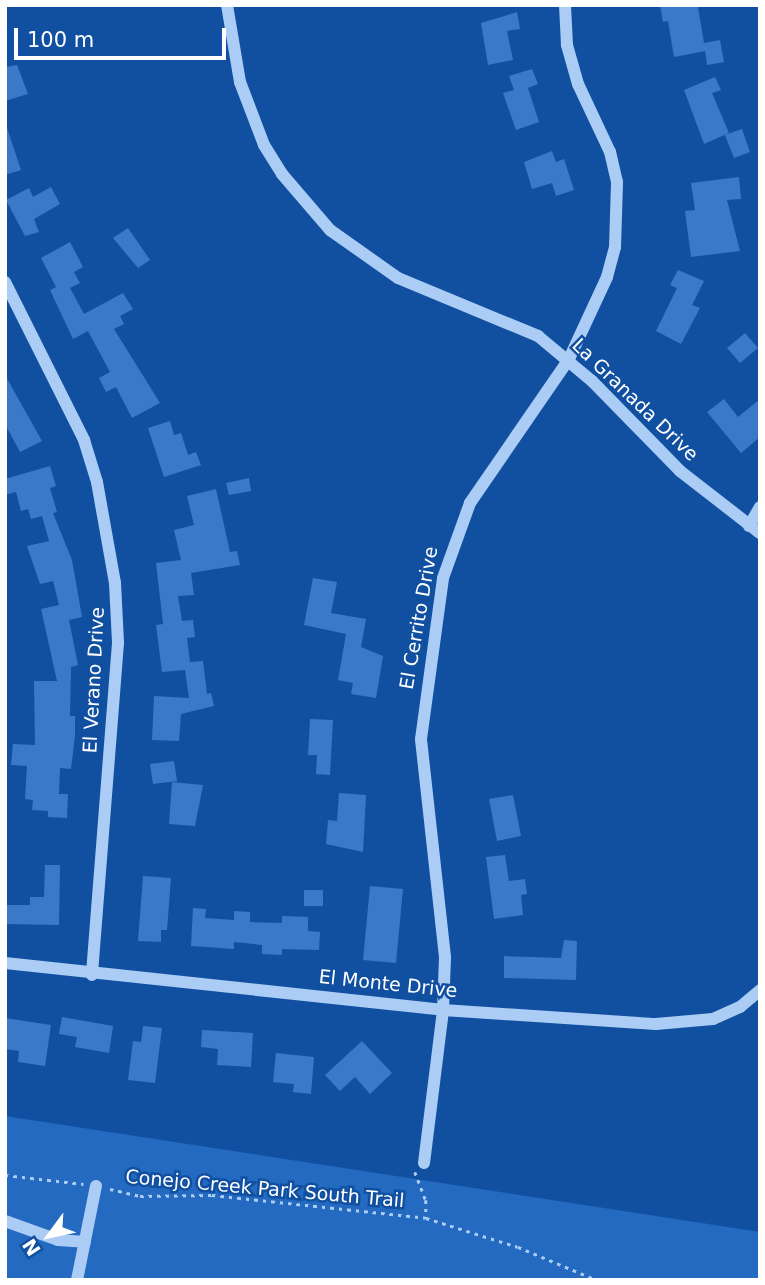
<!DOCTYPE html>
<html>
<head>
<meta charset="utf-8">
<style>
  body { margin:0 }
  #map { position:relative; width:765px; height:1285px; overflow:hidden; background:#1150a1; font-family:"DejaVu Sans",sans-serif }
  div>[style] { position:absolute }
  .green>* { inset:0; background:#236ac0 }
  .building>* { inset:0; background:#3a79c8 }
  .path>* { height:2.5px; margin-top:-1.25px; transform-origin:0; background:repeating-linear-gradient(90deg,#aaccf5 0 3.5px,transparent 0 8.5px) }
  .minor>* { height:12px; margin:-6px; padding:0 6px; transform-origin:6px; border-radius:6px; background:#aaccf5 }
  span { translate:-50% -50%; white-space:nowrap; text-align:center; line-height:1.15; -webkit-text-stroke:5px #1150a1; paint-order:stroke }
  .street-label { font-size:19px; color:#fff }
  .frame { position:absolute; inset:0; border:7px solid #fff; pointer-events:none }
  .north { position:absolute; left:14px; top:1201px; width:70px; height:70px; -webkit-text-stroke:5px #1150a1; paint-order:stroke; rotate:237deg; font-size:19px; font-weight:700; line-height:28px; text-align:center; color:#fff }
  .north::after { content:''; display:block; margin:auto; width:24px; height:32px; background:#fff; clip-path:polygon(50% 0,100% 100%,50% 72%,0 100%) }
  .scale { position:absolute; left:14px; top:28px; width:212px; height:32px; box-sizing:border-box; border:4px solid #fff; border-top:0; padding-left:9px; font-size:21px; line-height:24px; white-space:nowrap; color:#fff; -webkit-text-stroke:5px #1150a1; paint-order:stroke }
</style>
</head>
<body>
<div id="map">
  <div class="green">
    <i style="clip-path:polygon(5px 1116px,760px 1232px,760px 1280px,5px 1280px)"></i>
  </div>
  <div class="building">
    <i style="clip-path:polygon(660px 5px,698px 7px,704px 43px,720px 40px,724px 62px,707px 65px,705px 51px,674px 57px,668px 21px,663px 22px)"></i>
    <i style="clip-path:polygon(517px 12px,520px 29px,507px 31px,513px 60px,488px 65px,481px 23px)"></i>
    <i style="clip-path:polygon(17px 65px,28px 94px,5px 101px,5px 67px)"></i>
    <i style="clip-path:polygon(532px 69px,538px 84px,528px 88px,539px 122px,516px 130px,503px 93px,514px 90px,509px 76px)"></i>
    <i style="clip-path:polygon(715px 77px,721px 90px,712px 93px,729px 133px,704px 144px,684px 90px)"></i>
    <i style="clip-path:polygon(7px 128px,21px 170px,5px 175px,5px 129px)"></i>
    <i style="clip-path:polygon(742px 129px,750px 152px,734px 158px,725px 135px)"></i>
    <i style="clip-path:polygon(552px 151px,556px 162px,564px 159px,574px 190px,556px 196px,552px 183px,532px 189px,524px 162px)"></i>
    <i style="clip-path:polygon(739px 177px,741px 199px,727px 200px,740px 251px,691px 257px,685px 211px,695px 210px,691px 183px)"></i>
    <i style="clip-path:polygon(51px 187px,60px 204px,34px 219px,39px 232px,25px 236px,6px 200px,29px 188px,33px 197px)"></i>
    <i style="clip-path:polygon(128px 228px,150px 260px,138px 268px,113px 238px)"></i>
    <i style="clip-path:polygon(70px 242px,83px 267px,74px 272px,80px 283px,70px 288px,84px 314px,123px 293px,133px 309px,120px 316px,124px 324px,114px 329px,160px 403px,132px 418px,116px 387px,106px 392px,99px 378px,110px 372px,88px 331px,73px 339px,50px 290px,56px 287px,41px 258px)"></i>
    <i style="clip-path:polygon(678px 270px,704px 281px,692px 305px,700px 308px,681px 344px,656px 331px,677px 288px,670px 285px)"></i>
    <i style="clip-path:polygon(745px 333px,758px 348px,740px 363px,727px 348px)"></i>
    <i style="clip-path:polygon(5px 375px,42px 441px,20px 452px,5px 424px)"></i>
    <i style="clip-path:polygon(724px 399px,738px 417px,760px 399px,760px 437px,741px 453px,707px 412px)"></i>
    <i style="clip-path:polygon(170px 421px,174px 435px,181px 433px,188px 455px,196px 452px,201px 465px,164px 477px,148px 428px)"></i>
    <i style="clip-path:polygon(50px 466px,56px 486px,50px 488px,57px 512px,53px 513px,72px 560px,82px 617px,69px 620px,78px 665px,71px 667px,70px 716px,75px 716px,75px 736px,71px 769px,60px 768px,59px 794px,68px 794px,67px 818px,48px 817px,48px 811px,32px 810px,33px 800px,25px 799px,27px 766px,11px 765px,13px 744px,35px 745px,34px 681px,57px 681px,41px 609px,59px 605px,53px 581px,40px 584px,27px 546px,49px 541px,42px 516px,31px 519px,28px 509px,21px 511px,16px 492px,5px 495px,5px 479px)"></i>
    <i style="clip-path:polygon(249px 478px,251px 491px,229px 495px,226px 483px)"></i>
    <i style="clip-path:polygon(216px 489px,230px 552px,237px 551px,240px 565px,191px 573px,194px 595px,178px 596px,182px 621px,193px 620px,195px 637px,187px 638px,190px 662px,203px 661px,207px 694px,211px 693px,214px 706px,181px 714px,179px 741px,152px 740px,154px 696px,189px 698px,185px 670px,162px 672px,156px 625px,163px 624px,156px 563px,181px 560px,174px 530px,194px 525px,187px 496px)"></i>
    <i style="clip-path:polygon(313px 578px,337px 582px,331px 613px,366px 619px,361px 647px,383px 656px,376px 698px,351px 694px,353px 683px,338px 680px,346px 634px,304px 625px)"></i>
    <i style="clip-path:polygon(310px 719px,333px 720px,330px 775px,316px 774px,317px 755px,308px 755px)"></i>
    <i style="clip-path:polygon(174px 761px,177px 781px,153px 784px,150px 764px)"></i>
    <i style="clip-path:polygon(172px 782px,203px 785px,195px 826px,169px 824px)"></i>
    <i style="clip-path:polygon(339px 793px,366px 795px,363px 852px,326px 844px,328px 820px,337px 821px)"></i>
    <i style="clip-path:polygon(513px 795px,521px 836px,497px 841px,489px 799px)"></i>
    <i style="clip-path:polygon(505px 855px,509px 881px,525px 879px,527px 894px,521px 895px,523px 915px,494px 919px,486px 857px)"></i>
    <i style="clip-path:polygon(45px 865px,60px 865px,59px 925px,5px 924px,5px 905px,30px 905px,30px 897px,44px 897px)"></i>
    <i style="clip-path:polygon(143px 876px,171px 878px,167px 930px,161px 930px,161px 942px,138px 941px)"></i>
    <i style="clip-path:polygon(370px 886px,403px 889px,396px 963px,363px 960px)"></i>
    <i style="clip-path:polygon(304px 890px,323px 890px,323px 906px,304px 906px)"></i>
    <i style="clip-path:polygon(193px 908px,206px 909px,205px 918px,234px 920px,234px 911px,250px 912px,250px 922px,282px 923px,282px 916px,308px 917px,308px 931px,320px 932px,319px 950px,282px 949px,282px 955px,262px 954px,262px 945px,234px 942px,234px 949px,191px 946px)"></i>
    <i style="clip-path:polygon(564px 940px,577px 941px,576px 980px,504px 978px,504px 956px,561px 958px)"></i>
    <i style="clip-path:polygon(62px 1017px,113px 1026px,109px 1053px,75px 1047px,77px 1037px,59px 1034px)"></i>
    <i style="clip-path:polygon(5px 1018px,51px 1025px,45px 1066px,18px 1062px,19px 1051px,5px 1049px)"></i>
    <i style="clip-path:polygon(143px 1026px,162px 1028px,155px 1083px,128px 1080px,133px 1041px,141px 1042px)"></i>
    <i style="clip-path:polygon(202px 1030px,253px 1033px,251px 1067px,217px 1065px,218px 1049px,201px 1047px)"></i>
    <i style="clip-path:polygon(362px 1041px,392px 1073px,370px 1094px,355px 1077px,340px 1091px,325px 1075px)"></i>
    <i style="clip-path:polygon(276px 1053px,314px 1057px,311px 1094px,293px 1092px,294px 1084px,273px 1082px)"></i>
  </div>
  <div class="path">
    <i style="left:415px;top:1172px;width:30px;rotate:69deg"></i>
    <i style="left:426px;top:1200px;width:18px;rotate:90deg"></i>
    <i style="left:5px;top:1175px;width:79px;rotate:6.6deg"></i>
    <i style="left:110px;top:1189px;width:31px;rotate:13deg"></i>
    <i style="left:140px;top:1196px;width:72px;rotate:-0.8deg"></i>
    <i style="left:212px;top:1195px;width:215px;rotate:6.1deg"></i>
    <i style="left:426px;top:1218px;width:96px;rotate:17.5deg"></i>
    <i style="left:518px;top:1247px;width:86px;rotate:22.7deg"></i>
  </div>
  <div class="minor">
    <i style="left:227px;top:5px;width:78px;rotate:80.4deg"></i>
    <i style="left:240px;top:82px;width:67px;rotate:69.1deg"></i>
    <i style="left:264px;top:145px;width:34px;rotate:58deg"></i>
    <i style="left:282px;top:174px;width:74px;rotate:49.4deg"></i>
    <i style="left:330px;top:230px;width:83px;rotate:35.2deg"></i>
    <i style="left:398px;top:278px;width:152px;rotate:22.5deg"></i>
    <i style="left:538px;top:336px;width:70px;rotate:39.8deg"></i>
    <i style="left:592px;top:381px;width:126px;rotate:45.6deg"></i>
    <i style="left:680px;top:471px;width:101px;rotate:37.8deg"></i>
    <i style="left:5px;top:282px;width:177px;rotate:63.4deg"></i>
    <i style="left:84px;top:440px;width:44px;rotate:72.8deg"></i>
    <i style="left:97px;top:482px;width:103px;rotate:79.9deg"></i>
    <i style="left:115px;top:583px;width:60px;rotate:87.1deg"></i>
    <i style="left:118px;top:643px;width:333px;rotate:94.5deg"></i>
    <i style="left:749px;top:526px;width:22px;rotate:-60deg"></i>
    <i style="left:5px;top:963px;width:441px;rotate:6.1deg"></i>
    <i style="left:443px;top:1010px;width:213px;rotate:3.8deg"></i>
    <i style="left:656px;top:1024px;width:57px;rotate:-5deg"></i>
    <i style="left:713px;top:1019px;width:30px;rotate:-24deg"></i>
    <i style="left:740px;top:1007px;width:26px;rotate:-40deg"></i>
    <i style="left:424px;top:1163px;width:154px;rotate:-82.9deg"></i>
    <i style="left:443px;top:1010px;width:53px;rotate:-87.8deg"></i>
    <i style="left:445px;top:957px;width:219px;rotate:-96.3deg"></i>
    <i style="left:421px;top:739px;width:162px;rotate:-82.2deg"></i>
    <i style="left:443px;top:578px;width:80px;rotate:-70.2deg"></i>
    <i style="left:470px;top:503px;width:175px;rotate:-55.5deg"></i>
    <i style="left:569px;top:359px;width:90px;rotate:-65.1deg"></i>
    <i style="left:607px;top:277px;width:31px;rotate:-75deg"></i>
    <i style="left:615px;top:247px;width:65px;rotate:-88.2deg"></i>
    <i style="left:617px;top:182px;width:31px;rotate:-103deg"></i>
    <i style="left:610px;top:152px;width:75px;rotate:-115.2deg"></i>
    <i style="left:578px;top:84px;width:41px;rotate:-105.8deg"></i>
    <i style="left:567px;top:45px;width:40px;rotate:-92.9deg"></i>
    <i style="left:5px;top:1221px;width:56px;rotate:19.7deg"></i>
    <i style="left:58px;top:1240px;width:27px;rotate:4deg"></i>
    <i style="left:77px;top:1280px;width:96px;rotate:-78.6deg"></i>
  </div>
  <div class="street-label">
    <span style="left:635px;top:400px;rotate:44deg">La Granada Drive</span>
    <span style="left:419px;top:618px;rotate:-80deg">El Cerrito Drive</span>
    <span style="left:94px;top:680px;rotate:-87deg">El Verano Drive</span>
    <span style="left:388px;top:984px;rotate:6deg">El Monte Drive</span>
    <span style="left:265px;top:1189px;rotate:5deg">Conejo Creek Park South Trail</span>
  </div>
  <div class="frame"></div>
  <div class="north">N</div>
  <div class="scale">100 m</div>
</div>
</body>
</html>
